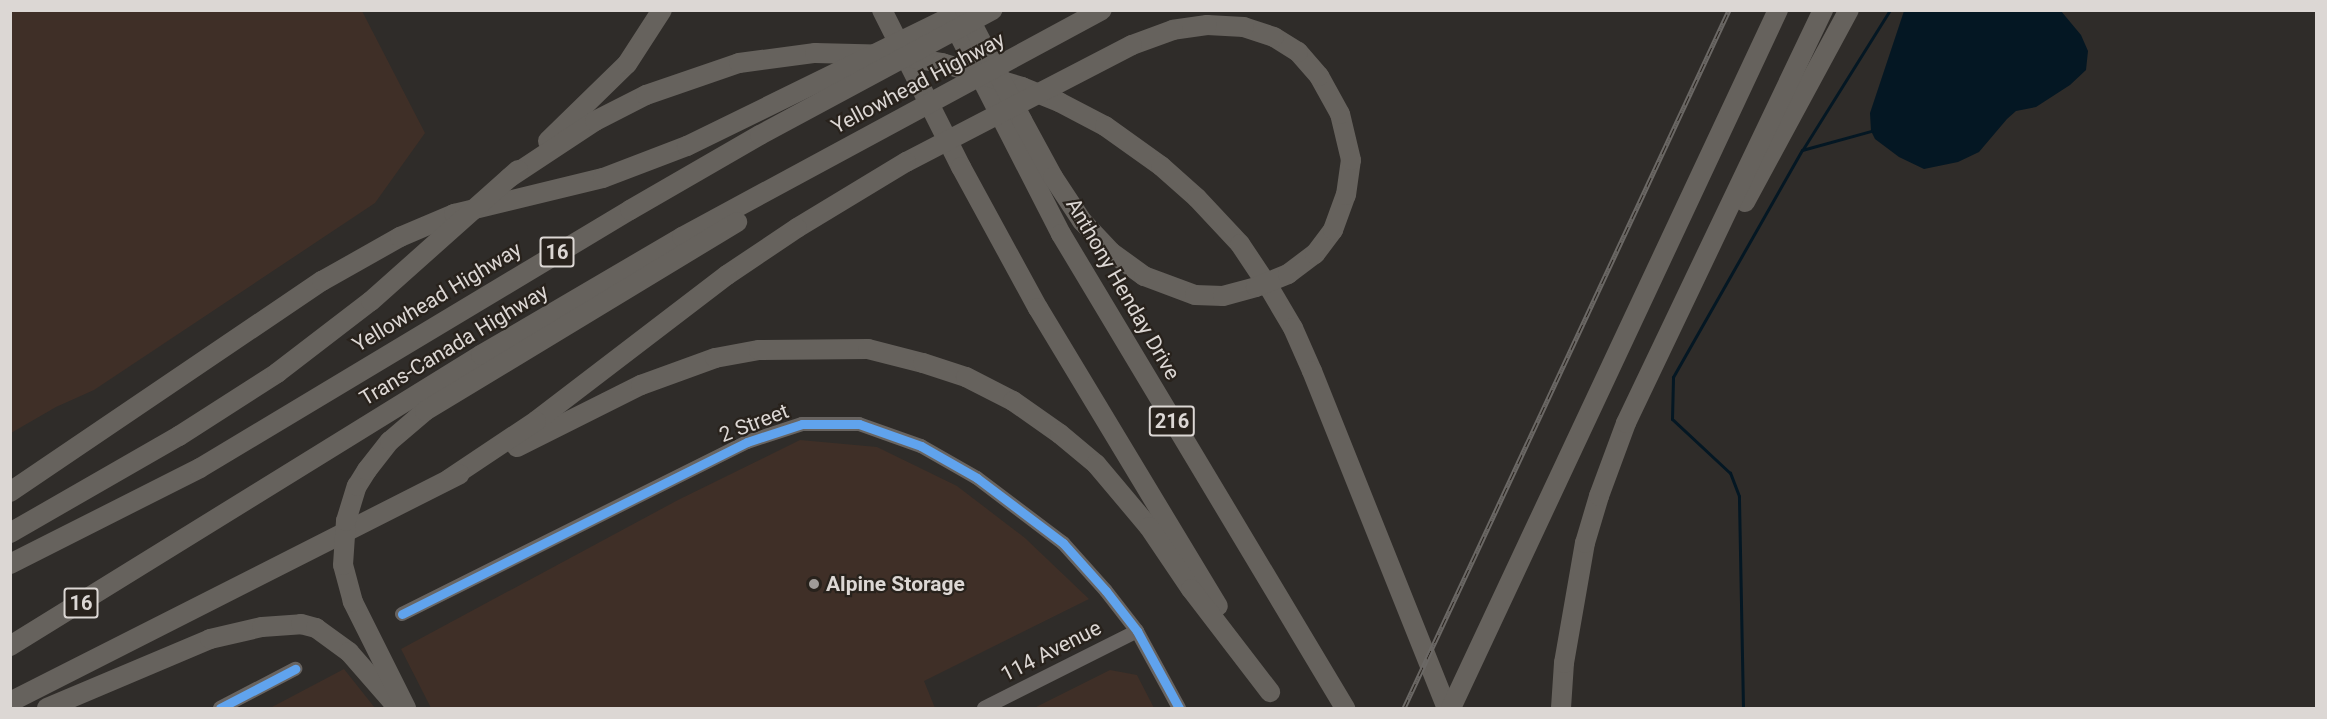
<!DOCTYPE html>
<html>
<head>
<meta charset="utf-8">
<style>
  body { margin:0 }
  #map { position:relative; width:2327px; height:719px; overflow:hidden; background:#2f2c29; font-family:Roboto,sans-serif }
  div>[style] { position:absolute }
  .industrial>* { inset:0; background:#3f2f27 }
  .water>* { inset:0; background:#041723 }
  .stream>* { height:3px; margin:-1.5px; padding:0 1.5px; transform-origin:1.5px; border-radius:1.5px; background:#041723 }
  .minor>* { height:14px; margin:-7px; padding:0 7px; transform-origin:7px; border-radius:7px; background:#686461 }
  .highway>* { height:20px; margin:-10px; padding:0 10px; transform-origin:10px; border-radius:10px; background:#66625d }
  .rail>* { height:5px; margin-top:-2.5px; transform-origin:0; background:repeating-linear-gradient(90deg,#28221c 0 9px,#6b6865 0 18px); box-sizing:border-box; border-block:2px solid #6b6865 }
  .cycleway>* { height:9px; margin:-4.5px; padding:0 4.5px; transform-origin:4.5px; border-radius:4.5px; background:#60a3ed }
  .dots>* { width:16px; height:16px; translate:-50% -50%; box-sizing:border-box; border:3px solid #28221c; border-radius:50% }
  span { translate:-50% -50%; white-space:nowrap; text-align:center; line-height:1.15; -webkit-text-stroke:4.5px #28221c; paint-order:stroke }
  .shield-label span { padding:2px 4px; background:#28221c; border:2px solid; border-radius:4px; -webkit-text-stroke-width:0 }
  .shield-label { font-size:20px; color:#dcd7d4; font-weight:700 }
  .street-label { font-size:21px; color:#dcd7d4 }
  .poi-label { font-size:21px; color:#dcd7d4; font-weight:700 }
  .left { translate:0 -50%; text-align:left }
  .frame { position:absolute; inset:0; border:12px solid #dcd7d4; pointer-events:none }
</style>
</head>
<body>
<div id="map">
  <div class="industrial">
    <i style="clip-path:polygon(11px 10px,362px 11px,425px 133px,375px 203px,94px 390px,56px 407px,11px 433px)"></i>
    <i style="clip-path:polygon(800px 440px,877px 447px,957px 486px,1025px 538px,1089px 599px,924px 681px,935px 708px,431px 708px,401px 649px,678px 500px)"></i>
    <i style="clip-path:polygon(344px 669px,375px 708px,269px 708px,272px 707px)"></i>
    <i style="clip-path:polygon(1110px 670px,1137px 675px,1154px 708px,1034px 708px)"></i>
  </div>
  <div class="water">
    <i style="clip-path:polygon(1904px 11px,2061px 11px,2081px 35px,2088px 51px,2086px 70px,2070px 85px,2036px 107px,2016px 111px,2007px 119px,1979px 152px,1958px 162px,1924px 169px,1899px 157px,1875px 139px,1871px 131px,1870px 113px)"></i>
  </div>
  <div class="stream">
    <i style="left:1803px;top:149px;width:164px;rotate:-58deg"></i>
    <i style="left:1743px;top:708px;width:212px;rotate:-91.1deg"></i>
    <i style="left:1739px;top:496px;width:25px;rotate:-111deg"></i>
    <i style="left:1730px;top:473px;width:79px;rotate:-137deg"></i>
    <i style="left:1672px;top:419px;width:42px;rotate:-88.6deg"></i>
    <i style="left:1673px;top:377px;width:261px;rotate:-60.4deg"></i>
    <i style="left:1802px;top:150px;width:72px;rotate:-15.4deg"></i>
  </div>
  <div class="minor">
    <i style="left:402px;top:614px;width:385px;rotate:-26.5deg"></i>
    <i style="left:747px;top:442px;width:58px;rotate:-18.1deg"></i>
    <i style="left:802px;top:424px;width:57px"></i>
    <i style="left:859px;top:424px;width:66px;rotate:19.5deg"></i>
    <i style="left:921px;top:446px;width:64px;rotate:29.7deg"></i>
    <i style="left:977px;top:478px;width:108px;rotate:37.1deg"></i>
    <i style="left:1063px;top:543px;width:64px;rotate:48.1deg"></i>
    <i style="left:1106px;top:591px;width:51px;rotate:52.2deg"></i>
    <i style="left:1137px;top:631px;width:88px;rotate:61.4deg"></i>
    <i style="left:220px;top:708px;width:85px;rotate:-27.5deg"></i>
    <i style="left:984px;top:708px;width:171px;rotate:-26.7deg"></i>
  </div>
  <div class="highway">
    <i style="left:882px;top:10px;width:176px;rotate:63.3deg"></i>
    <i style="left:961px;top:167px;width:161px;rotate:61.4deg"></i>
    <i style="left:1038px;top:308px;width:348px;rotate:58.9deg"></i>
    <i style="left:951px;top:19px;width:242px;rotate:62.9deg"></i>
    <i style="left:1061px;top:234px;width:553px;rotate:59.07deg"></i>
    <i style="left:548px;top:141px;width:110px;rotate:-44.3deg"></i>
    <i style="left:627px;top:64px;width:64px;rotate:-57.1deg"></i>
    <i style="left:509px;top:178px;width:103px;rotate:-33.5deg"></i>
    <i style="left:595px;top:121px;width:57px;rotate:-27deg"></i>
    <i style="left:646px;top:95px;width:98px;rotate:-19deg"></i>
    <i style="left:739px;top:63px;width:77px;rotate:-7.5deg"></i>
    <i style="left:815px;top:53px;width:80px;rotate:1.4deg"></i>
    <i style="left:895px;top:55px;width:48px;rotate:9.7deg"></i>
    <i style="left:942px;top:63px;width:84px;rotate:16.7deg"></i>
    <i style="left:1022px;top:87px;width:40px;rotate:22deg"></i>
    <i style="left:1059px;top:102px;width:52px;rotate:27.6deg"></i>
    <i style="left:1105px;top:126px;width:69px;rotate:35.5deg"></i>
    <i style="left:1161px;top:166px;width:48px;rotate:41.6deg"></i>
    <i style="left:1197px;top:198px;width:63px;rotate:46.9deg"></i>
    <i style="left:1240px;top:244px;width:54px;rotate:56.3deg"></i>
    <i style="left:1270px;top:289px;width:45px;rotate:59.5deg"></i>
    <i style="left:1293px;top:328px;width:47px;rotate:66.2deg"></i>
    <i style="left:1312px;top:371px;width:363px;rotate:68.2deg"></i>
    <i style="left:1745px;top:202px;width:218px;rotate:-61.6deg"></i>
    <i style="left:517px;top:447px;width:139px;rotate:-26.6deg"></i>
    <i style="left:641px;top:385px;width:79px;rotate:-20deg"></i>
    <i style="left:715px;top:358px;width:45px;rotate:-10.3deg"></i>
    <i style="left:759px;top:350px;width:109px;rotate:-0.5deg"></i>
    <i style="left:868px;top:349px;width:57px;rotate:14.3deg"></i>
    <i style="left:923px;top:363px;width:45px;rotate:18deg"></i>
    <i style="left:966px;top:377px;width:53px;rotate:27.1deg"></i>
    <i style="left:1013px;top:401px;width:57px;rotate:35.1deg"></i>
    <i style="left:1060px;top:434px;width:47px;rotate:39.8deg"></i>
    <i style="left:1096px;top:464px;width:82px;rotate:49.9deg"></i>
    <i style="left:1149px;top:527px;width:75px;rotate:55.9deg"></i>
    <i style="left:1191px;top:589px;width:130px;rotate:52.5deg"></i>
    <i style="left:10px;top:492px;width:377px;rotate:-34.1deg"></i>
    <i style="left:322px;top:281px;width:90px;rotate:-29.4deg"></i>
    <i style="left:400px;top:237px;width:59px;rotate:-23.1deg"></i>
    <i style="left:454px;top:214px;width:153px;rotate:-13.6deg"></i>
    <i style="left:603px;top:178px;width:90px;rotate:-20.9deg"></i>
    <i style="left:687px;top:146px;width:309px;rotate:-26.1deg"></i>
    <i style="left:965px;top:10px;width:124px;rotate:62.6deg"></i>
    <i style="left:1022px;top:120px;width:65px;rotate:61.5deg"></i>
    <i style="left:1053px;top:177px;width:53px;rotate:56.6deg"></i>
    <i style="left:1082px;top:221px;width:42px;rotate:46.9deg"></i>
    <i style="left:1111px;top:252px;width:41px;rotate:36deg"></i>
    <i style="left:1144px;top:276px;width:54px;rotate:20.4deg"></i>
    <i style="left:1195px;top:295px;width:28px;rotate:2deg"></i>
    <i style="left:1223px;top:296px;width:34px;rotate:-15deg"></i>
    <i style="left:1256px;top:287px;width:35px;rotate:-22deg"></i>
    <i style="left:1288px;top:274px;width:34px;rotate:-37deg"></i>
    <i style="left:1315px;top:254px;width:30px;rotate:-53deg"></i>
    <i style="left:1333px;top:230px;width:37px;rotate:-70deg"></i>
    <i style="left:1346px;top:195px;width:35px;rotate:-82deg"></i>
    <i style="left:1351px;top:160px;width:47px;rotate:-103.4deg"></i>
    <i style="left:1340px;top:114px;width:43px;rotate:-118.9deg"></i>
    <i style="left:1319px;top:76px;width:32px;rotate:-131deg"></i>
    <i style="left:1298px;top:52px;width:28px;rotate:-148deg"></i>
    <i style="left:1274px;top:37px;width:32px;rotate:-162deg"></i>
    <i style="left:1244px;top:27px;width:37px;rotate:-177deg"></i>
    <i style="left:1207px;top:25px;width:34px;rotate:172deg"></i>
    <i style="left:1173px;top:30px;width:44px;rotate:159.9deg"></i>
    <i style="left:1132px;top:45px;width:254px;rotate:152.6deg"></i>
    <i style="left:906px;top:162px;width:127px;rotate:148.8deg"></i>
    <i style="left:797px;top:228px;width:84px;rotate:146.1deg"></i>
    <i style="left:727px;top:275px;width:240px;rotate:142.6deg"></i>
    <i style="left:536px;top:421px;width:105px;rotate:146.3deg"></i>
    <i style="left:10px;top:533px;width:195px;rotate:-29.9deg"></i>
    <i style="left:179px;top:436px;width:117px;rotate:-32.7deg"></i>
    <i style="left:277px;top:373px;width:118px;rotate:-37.5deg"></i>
    <i style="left:371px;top:301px;width:197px;rotate:-41.7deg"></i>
    <i style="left:10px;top:564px;width:213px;rotate:-26.8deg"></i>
    <i style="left:200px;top:468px;width:501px;rotate:-30.96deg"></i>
    <i style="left:630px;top:210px;width:150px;rotate:-30deg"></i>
    <i style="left:760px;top:135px;width:264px;rotate:-28.3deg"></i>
    <i style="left:10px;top:646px;width:554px;rotate:-31.71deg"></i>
    <i style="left:481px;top:355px;width:233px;rotate:-30.4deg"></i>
    <i style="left:682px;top:237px;width:477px;rotate:-28.4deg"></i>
    <i style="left:10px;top:702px;width:504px;rotate:-26.87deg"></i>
    <i style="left:47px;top:708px;width:177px;rotate:-22.9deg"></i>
    <i style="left:210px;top:639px;width:53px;rotate:-13deg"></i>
    <i style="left:262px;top:627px;width:39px;rotate:-4deg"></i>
    <i style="left:301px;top:624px;width:16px;rotate:15deg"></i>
    <i style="left:316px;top:628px;width:41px;rotate:36deg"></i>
    <i style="left:349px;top:652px;width:73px;rotate:48.9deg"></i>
    <i style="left:406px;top:708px;width:119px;rotate:-116.6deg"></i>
    <i style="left:353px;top:602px;width:38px;rotate:-105deg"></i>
    <i style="left:343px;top:565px;width:44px;rotate:-86.1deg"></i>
    <i style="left:346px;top:521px;width:37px;rotate:-73deg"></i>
    <i style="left:357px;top:486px;width:19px;rotate:-58deg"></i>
    <i style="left:367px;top:470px;width:37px;rotate:-52deg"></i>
    <i style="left:390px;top:441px;width:46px;rotate:-40.6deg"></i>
    <i style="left:425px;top:411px;width:365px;rotate:-31.2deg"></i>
    <i style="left:1451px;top:708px;width:771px;rotate:-64.9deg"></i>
    <i style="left:1561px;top:708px;width:45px;rotate:-86.2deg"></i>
    <i style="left:1564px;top:663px;width:122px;rotate:-80.1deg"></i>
    <i style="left:1585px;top:543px;width:49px;rotate:-73.4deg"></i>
    <i style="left:1599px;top:496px;width:78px;rotate:-69.7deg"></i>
    <i style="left:1626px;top:423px;width:458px;rotate:-64.5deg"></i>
  </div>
  <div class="rail">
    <i style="left:1404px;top:708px;width:770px;rotate:-65.03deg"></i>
  </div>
  <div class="cycleway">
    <i style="left:402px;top:614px;width:385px;rotate:-26.5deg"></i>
    <i style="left:747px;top:442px;width:58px;rotate:-18.1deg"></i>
    <i style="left:802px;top:424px;width:57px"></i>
    <i style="left:859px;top:424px;width:66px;rotate:19.5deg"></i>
    <i style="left:921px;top:446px;width:64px;rotate:29.7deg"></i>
    <i style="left:977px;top:478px;width:108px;rotate:37.1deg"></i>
    <i style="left:1063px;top:543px;width:64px;rotate:48.1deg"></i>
    <i style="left:1106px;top:591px;width:51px;rotate:52.2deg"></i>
    <i style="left:1137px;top:631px;width:88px;rotate:61.4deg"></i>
    <i style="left:220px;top:708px;width:85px;rotate:-27.5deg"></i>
  </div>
  <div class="dots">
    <i style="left:814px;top:584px;background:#9f9b98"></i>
  </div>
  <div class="shield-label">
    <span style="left:557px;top:252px">16</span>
    <span style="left:1172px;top:421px">216</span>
    <span style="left:81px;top:603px">16</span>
  </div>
  <div class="street-label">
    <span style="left:918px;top:83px;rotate:-28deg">Yellowhead Highway</span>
    <span style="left:1123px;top:289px;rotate:60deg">Anthony Henday Drive</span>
    <span style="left:437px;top:297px;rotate:-31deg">Yellowhead Highway</span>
    <span style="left:454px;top:345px;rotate:-31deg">Trans-Canada Highway</span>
    <span style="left:754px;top:423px;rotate:-21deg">2 Street</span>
    <span style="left:1051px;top:651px;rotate:-27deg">114 Avenue</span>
  </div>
  <div class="poi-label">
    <span class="left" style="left:826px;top:584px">Alpine Storage</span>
  </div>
  <div class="frame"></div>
</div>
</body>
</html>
